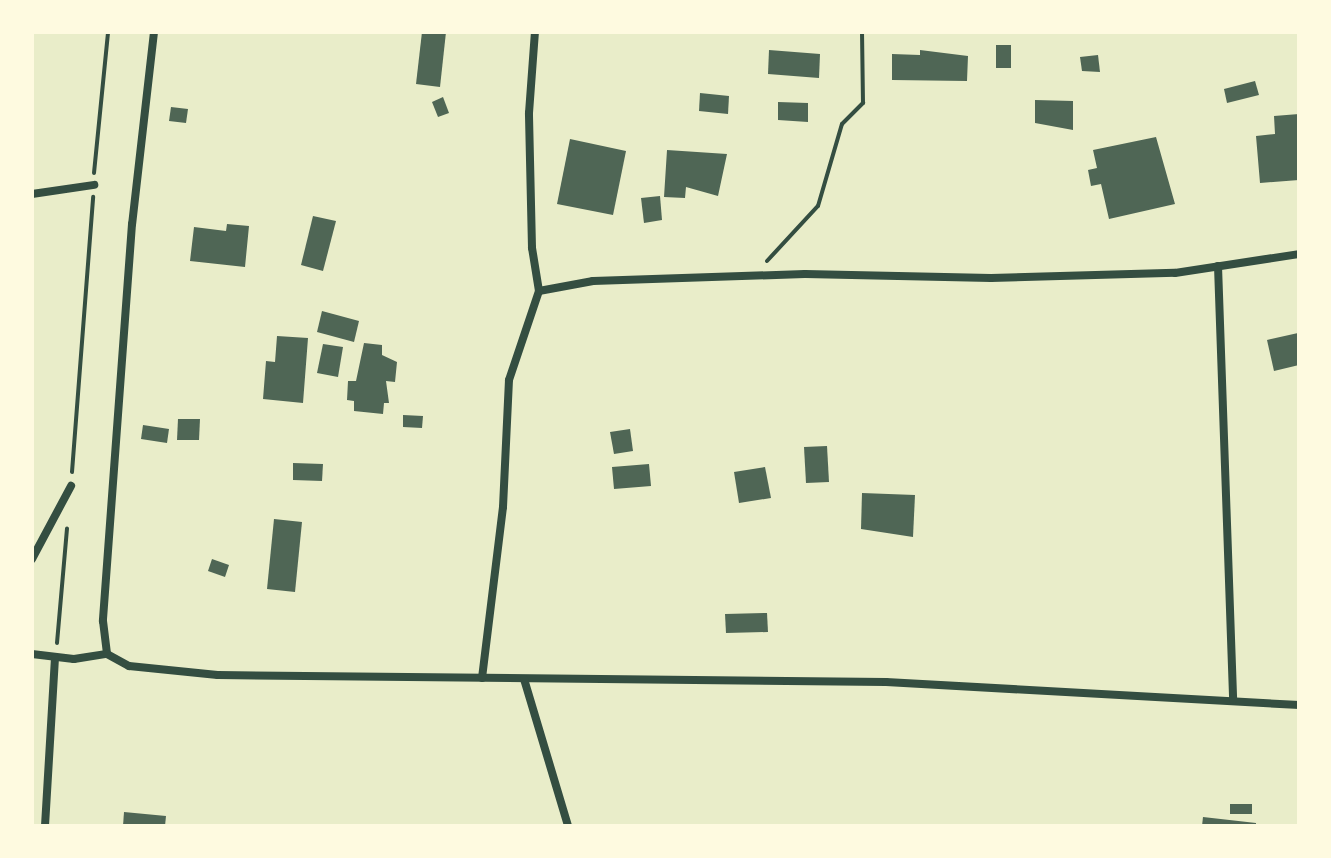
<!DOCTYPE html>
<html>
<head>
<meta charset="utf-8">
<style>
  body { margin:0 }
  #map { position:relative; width:1331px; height:858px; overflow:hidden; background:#e9edc9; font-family:Ubuntu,sans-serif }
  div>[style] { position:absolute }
  .building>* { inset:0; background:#4f6655 }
  .path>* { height:4px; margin:-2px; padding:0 2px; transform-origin:2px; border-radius:2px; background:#344e41 }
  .minor>* { height:8px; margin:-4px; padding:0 4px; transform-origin:4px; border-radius:4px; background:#344e41 }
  span { translate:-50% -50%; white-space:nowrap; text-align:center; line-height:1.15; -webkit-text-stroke:6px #fefae0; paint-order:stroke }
  .frame { position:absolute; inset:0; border:34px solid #fefae0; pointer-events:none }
</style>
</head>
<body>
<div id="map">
  <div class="building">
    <i style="clip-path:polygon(422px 32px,446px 32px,440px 87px,416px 84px)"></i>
    <i style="clip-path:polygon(996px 45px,1011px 45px,1011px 68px,996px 68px)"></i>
    <i style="clip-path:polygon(769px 50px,820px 54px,819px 78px,768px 74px)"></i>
    <i style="clip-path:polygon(920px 50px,968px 56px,967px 81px,892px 80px,892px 54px,920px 55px)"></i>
    <i style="clip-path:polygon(1098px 55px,1100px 72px,1082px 71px,1080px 57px)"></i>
    <i style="clip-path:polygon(1255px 81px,1259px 95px,1227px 103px,1224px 89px)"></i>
    <i style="clip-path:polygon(700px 93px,729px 96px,728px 114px,699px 111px)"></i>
    <i style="clip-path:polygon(443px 97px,449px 113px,438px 117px,432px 102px)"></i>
    <i style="clip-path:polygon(1035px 100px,1073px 101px,1073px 130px,1035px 123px)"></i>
    <i style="clip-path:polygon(778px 102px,808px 103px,808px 122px,778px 120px)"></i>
    <i style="clip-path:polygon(171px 107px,188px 109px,186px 123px,169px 121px)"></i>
    <i style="clip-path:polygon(1299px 114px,1299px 180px,1260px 183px,1256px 136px,1275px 134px,1274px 116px)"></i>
    <i style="clip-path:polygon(1156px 137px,1175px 204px,1109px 219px,1101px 184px,1091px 186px,1088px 170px,1097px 168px,1093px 150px)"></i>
    <i style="clip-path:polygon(570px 139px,626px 151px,613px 215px,557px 204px)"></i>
    <i style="clip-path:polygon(667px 150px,727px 154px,718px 196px,686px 187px,685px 198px,664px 197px)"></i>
    <i style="clip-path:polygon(660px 196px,662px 220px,644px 223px,641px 198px)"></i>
    <i style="clip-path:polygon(313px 216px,336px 221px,323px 271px,301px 265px)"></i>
    <i style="clip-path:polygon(227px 224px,249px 226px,245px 267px,190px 261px,194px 227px,226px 231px)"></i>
    <i style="clip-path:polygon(322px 311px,359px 321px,354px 342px,317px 332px)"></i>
    <i style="clip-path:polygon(1298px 333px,1299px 365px,1274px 371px,1267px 340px)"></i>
    <i style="clip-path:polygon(277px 336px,308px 338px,303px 403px,263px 399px,266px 361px,275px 362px)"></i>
    <i style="clip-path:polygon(364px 343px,382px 345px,382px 355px,397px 362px,395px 382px,386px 381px,389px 403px,384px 403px,383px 414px,354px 411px,354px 401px,347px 400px,348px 381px,356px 381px)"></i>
    <i style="clip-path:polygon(323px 344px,343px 347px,338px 377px,317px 373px)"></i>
    <i style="clip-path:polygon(403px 415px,423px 416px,422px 428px,403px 427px)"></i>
    <i style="clip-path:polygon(178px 419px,200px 419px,199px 440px,177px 440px)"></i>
    <i style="clip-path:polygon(143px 425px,169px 429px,167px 443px,141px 439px)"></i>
    <i style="clip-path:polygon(630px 429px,633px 451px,614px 454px,610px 432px)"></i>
    <i style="clip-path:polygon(827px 446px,829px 482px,806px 483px,804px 447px)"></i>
    <i style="clip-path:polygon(293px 463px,323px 464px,322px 481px,293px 480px)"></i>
    <i style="clip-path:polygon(649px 464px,651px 486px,614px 489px,612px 467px)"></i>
    <i style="clip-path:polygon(765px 467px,771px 498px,739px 503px,734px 472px)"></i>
    <i style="clip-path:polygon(862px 493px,915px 495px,913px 537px,861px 529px)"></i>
    <i style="clip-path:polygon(274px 519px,302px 522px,295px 592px,267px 589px)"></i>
    <i style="clip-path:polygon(212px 559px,229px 565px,225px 577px,208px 571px)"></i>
    <i style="clip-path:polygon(767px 613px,768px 632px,726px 633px,725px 614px)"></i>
    <i style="clip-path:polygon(1230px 804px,1252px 804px,1252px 814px,1230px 814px)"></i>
    <i style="clip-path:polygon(124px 812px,166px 816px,165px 826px,123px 826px)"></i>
    <i style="clip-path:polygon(1203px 817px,1256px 823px,1256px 826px,1202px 826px)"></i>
  </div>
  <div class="path">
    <i style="left:94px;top:173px;width:142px;rotate:-84.3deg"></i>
    <i style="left:767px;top:261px;width:75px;rotate:-47.2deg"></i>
    <i style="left:818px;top:206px;width:85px;rotate:-73.7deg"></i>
    <i style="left:842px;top:124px;width:30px;rotate:-45deg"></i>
    <i style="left:863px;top:103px;width:71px;rotate:-90.8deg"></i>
    <i style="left:72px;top:472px;width:276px;rotate:-85.6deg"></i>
    <i style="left:57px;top:643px;width:115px;rotate:-85deg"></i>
  </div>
  <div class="minor">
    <i style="left:154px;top:32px;width:193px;rotate:96.5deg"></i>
    <i style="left:132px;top:224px;width:398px;rotate:94.2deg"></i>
    <i style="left:103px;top:621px;width:33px;rotate:83deg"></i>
    <i style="left:107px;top:654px;width:25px;rotate:29deg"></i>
    <i style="left:129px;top:666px;width:89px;rotate:5.8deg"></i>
    <i style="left:218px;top:675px;width:668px;rotate:0.6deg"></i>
    <i style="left:886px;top:682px;width:414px;rotate:3.2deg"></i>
    <i style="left:32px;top:194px;width:63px;rotate:-8.3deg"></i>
    <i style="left:1218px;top:266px;width:434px;rotate:88deg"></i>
    <i style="left:539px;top:291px;width:55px;rotate:-10.5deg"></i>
    <i style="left:593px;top:281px;width:212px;rotate:-1.9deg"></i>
    <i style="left:805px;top:274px;width:186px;rotate:1.2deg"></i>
    <i style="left:991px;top:278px;width:184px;rotate:-1.6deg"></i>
    <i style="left:1175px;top:273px;width:125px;rotate:-8.7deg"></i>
    <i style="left:32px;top:559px;width:83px;rotate:-61.9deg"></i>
    <i style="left:32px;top:654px;width:42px;rotate:6.8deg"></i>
    <i style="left:74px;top:659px;width:33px;rotate:-9deg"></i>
    <i style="left:482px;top:678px;width:172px;rotate:-83deg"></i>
    <i style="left:503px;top:507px;width:127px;rotate:-87.3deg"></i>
    <i style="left:509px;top:380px;width:94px;rotate:-71.4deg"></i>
    <i style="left:539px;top:291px;width:44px;rotate:-99.2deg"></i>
    <i style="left:532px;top:248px;width:135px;rotate:-91.3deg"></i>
    <i style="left:529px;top:113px;width:81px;rotate:-85.8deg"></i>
    <i style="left:524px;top:679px;width:153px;rotate:73.3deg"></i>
    <i style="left:45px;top:826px;width:168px;rotate:-86.6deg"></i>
  </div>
  <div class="frame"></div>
</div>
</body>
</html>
